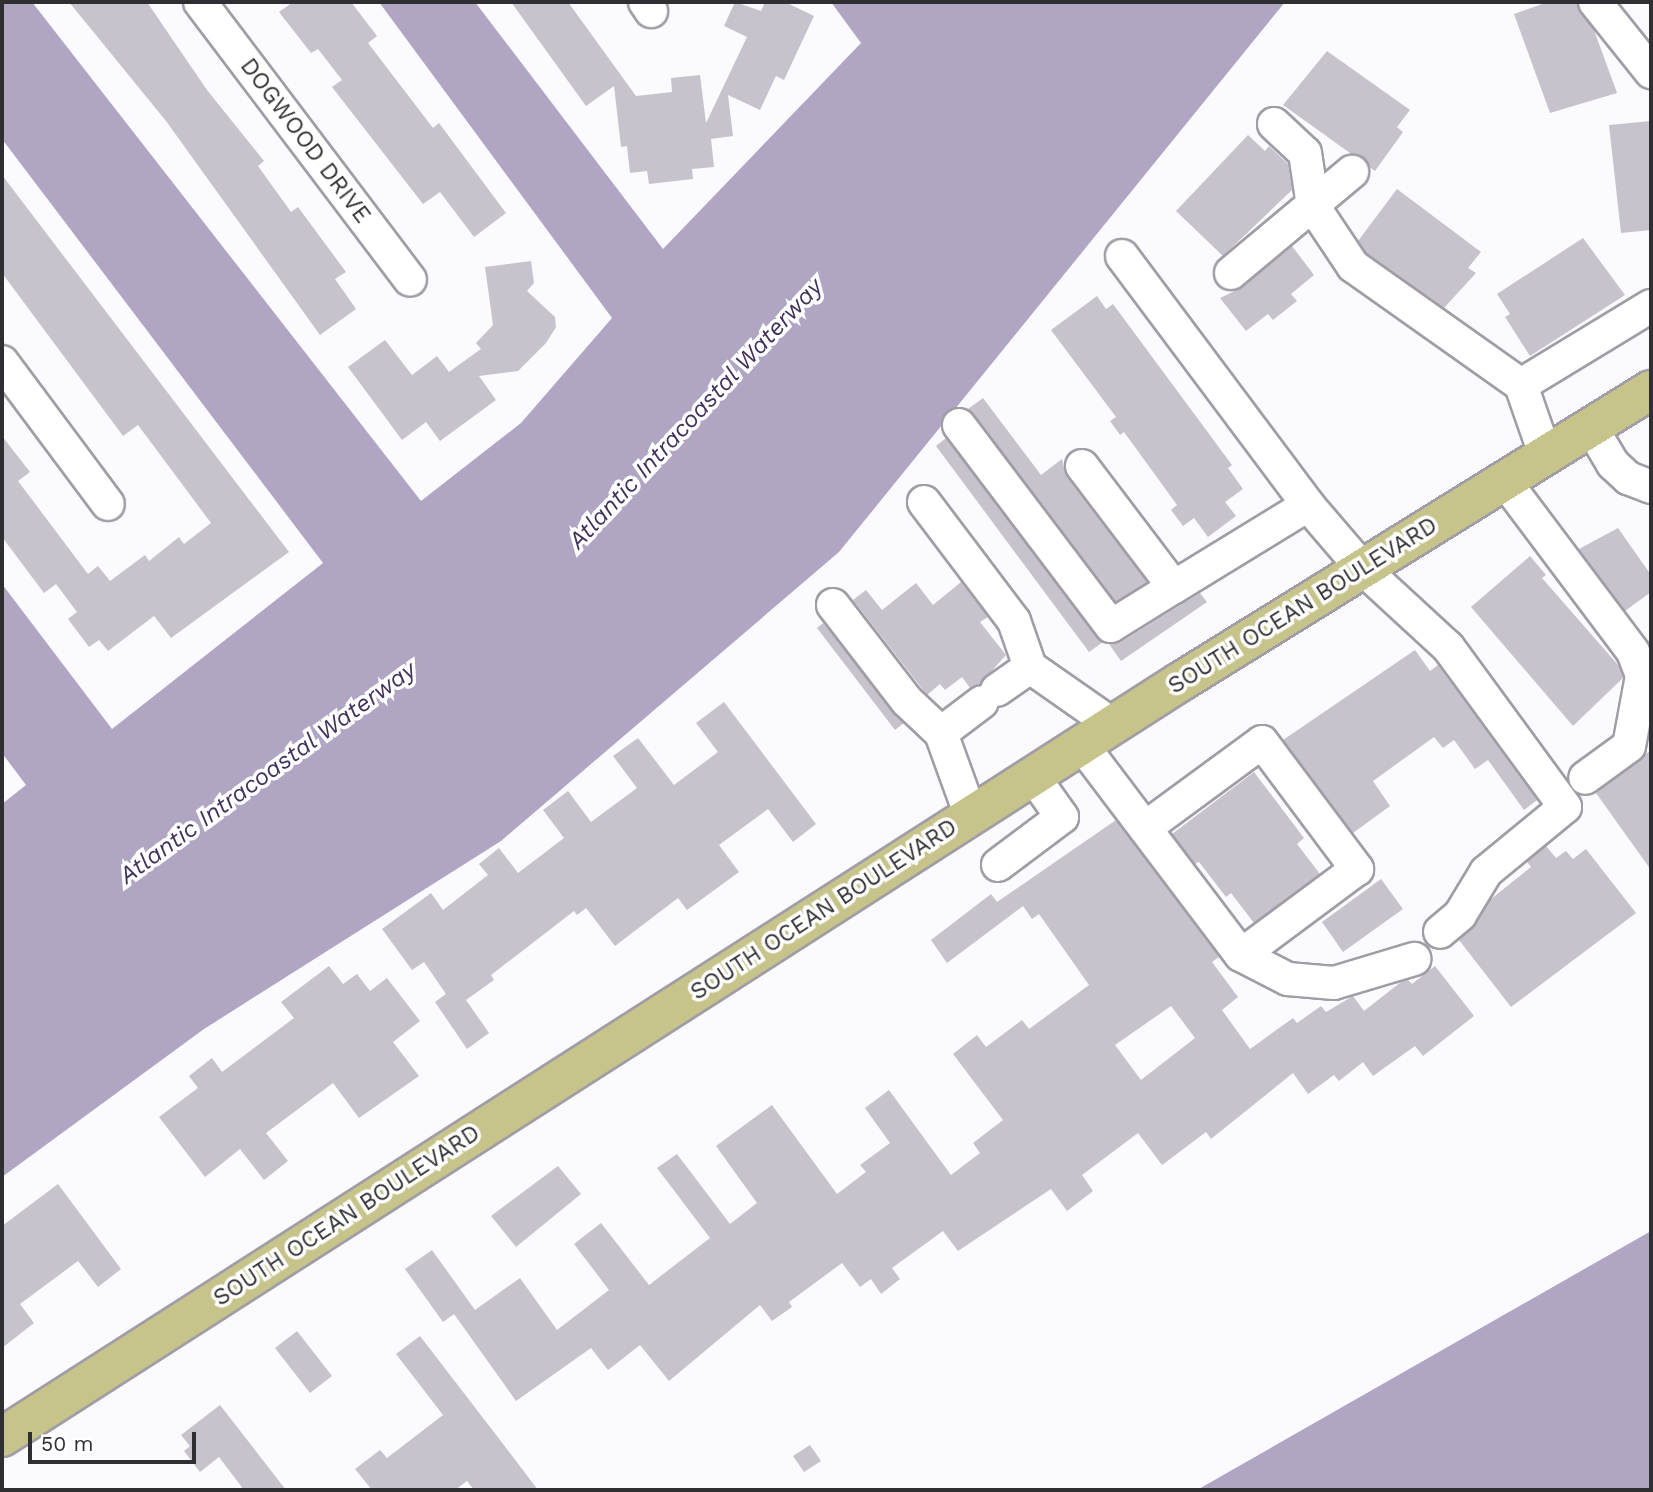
<!DOCTYPE html>
<html>
<head>
<meta charset="utf-8">
<style>
  body { margin:0 }
  #map { position:relative; width:1653px; height:1492px; overflow:hidden; background:#fbfafe; font-family:"Work Sans",sans-serif }
  div>[style] { position:absolute }
  .water>* { inset:0; background:#b0a6c4 }
  .building>* { inset:0; background:#c6c3cc }
  .roads { filter:drop-shadow(2px 0 #a09da5) drop-shadow(-2px 0 #a09da5) drop-shadow(0 2px #a09da5) drop-shadow(0 -2px #a09da5) }
  .minor>* { height:32px; margin:-16px; padding:0 16px; transform-origin:16px; border-radius:16px; background:#fff }
  .major>* { height:38px; margin:-19px; padding:0 19px; transform-origin:19px; border-radius:19px; background:#c6c48b }
  span { translate:-50% -50%; white-space:nowrap; text-align:center; line-height:1.15; -webkit-text-stroke:7px #fff; paint-order:stroke }
  .street-label { font-size:23px; color:#2f2e32 }
  .water-label { font-size:24px; color:#42315b; font-style:italic }
  .frame { position:absolute; inset:0; border:4px solid #2f2e32; pointer-events:none }
  .scale { position:absolute; left:28px; top:1432px; width:168px; height:32px; box-sizing:border-box; border:4px solid #2f2e32; border-top:0; padding-left:9px; font-size:21px; line-height:24px; white-space:nowrap; color:#2f2e32; -webkit-text-stroke:5px #fff; paint-order:stroke }
</style>
</head>
<body>
<div id="map">
  <div class="water">
    <i style="clip-path:polygon(2px 2px,32px 2px,421px 501px,521px 423px,612px 318px,379px 2px,475px 2px,663px 249px,861px 43px,831px 2px,1285px 2px,839px 552px,501px 841px,204px 1029px,2px 1177px,2px 804px,26px 785px,2px 753px,2px 584px,112px 729px,323px 563px,2px 139px)"></i>
    <i style="clip-path:polygon(1651px 1231px,1651px 1490px,1197px 1490px)"></i>
  </div>
  <div class="building">
    <i style="clip-path:polygon(69px 2px,147px 2px,207px 90px,264px 161px,258px 166px,291px 212px,298px 207px,346px 272px,335px 279px,356px 309px,320px 335px,166px 121px)"></i>
    <i style="clip-path:polygon(293px 2px,351px 2px,377px 36px,368px 43px,433px 128px,439px 123px,506px 213px,474px 237px,440px 192px,423px 204px,332px 87px,342px 80px,318px 49px,311px 53px,279px 12px)"></i>
    <i style="clip-path:polygon(511px 2px,568px 2px,636px 96px,672px 92px,671px 78px,700px 75px,706px 123px,747px 37px,724px 26px,735px 2px,761px 11px,765px 2px,785px 2px,814px 16px,784px 80px,776px 76px,760px 110px,728px 95px,733px 136px,711px 139px,714px 167px,692px 169px,693px 179px,649px 184px,647px 171px,630px 173px,627px 146px,621px 147px,614px 86px,586px 106px)"></i>
    <i style="clip-path:polygon(1548px 2px,1577px 2px,1594px 30px,1617px 93px,1550px 113px,1514px 14px)"></i>
    <i style="clip-path:polygon(1327px 51px,1410px 110px,1397px 127px,1403px 132px,1375px 171px,1283px 105px)"></i>
    <i style="clip-path:polygon(1651px 121px,1651px 230px,1621px 233px,1609px 125px)"></i>
    <i style="clip-path:polygon(1248px 135px,1265px 151px,1269px 146px,1288px 164px,1292px 190px,1223px 256px,1176px 211px)"></i>
    <i style="clip-path:polygon(2px 175px,289px 552px,171px 638px,154px 616px,108px 651px,99px 640px,89px 647px,68px 619px,77px 612px,56px 584px,44px 593px,2px 537px,2px 436px,30px 472px,18px 481px,88px 574px,98px 566px,110px 581px,145px 555px,149px 561px,179px 537px,184px 544px,211px 523px,138px 425px,123px 436px,2px 273px)"></i>
    <i style="clip-path:polygon(1397px 189px,1481px 252px,1468px 268px,1476px 273px,1444px 308px,1366px 253px,1358px 241px)"></i>
    <i style="clip-path:polygon(1583px 238px,1625px 295px,1530px 356px,1505px 317px,1510px 314px,1497px 294px)"></i>
    <i style="clip-path:polygon(1292px 246px,1314px 275px,1291px 294px,1297px 301px,1273px 320px,1268px 314px,1246px 331px,1220px 298px,1243px 287px)"></i>
    <i style="clip-path:polygon(531px 261px,534px 283px,527px 291px,555px 317px,556px 327px,546px 343px,518px 371px,479px 376px,496px 400px,440px 441px,426px 422px,402px 440px,348px 367px,385px 340px,412px 375px,437px 356px,449px 372px,481px 349px,476px 343px,493px 325px,485px 267px)"></i>
    <i style="clip-path:polygon(1097px 296px,1106px 309px,1113px 304px,1232px 465px,1228px 468px,1243px 489px,1225px 502px,1236px 516px,1208px 537px,1194px 518px,1183px 526px,1171px 510px,1177px 505px,1124px 432px,1120px 435px,1110px 421px,1116px 417px,1051px 330px)"></i>
    <i style="clip-path:polygon(983px 398px,1041px 475px,1062px 459px,1067px 477px,1147px 582px,1116px 602px,968px 409px)"></i>
    <i style="clip-path:polygon(946px 438px,1103px 642px,1089px 652px,936px 446px)"></i>
    <i style="clip-path:polygon(1618px 528px,1651px 575px,1651px 592px,1625px 611px,1579px 549px)"></i>
    <i style="clip-path:polygon(1530px 556px,1546px 575px,1542px 578px,1619px 666px,1623px 678px,1573px 726px,1471px 607px)"></i>
    <i style="clip-path:polygon(961px 582px,988px 617px,980px 622px,1006px 655px,980px 684px,970px 688px,962px 677px,945px 690px,940px 684px,927px 695px,853px 600px,866px 590px,882px 610px,916px 583px,933px 605px)"></i>
    <i style="clip-path:polygon(1200px 593px,1207px 602px,1121px 661px,1109px 644px,1121px 642px)"></i>
    <i style="clip-path:polygon(823px 623px,904px 723px,895px 730px,817px 628px)"></i>
    <i style="clip-path:polygon(1415px 650px,1430px 671px,1438px 665px,1537px 800px,1524px 810px,1488px 760px,1475px 769px,1454px 740px,1443px 748px,1434px 737px,1373px 781px,1390px 806px,1353px 833px,1283px 740px)"></i>
    <i style="clip-path:polygon(724px 702px,816px 824px,793px 842px,768px 809px,719px 845px,739px 872px,687px 910px,678px 898px,615px 946px,586px 908px,577px 915px,574px 911px,491px 975px,494px 980px,466px 1000px,489px 1033px,467px 1049px,435px 1002px,446px 994px,424px 962px,412px 970px,382px 929px,431px 893px,443px 910px,488px 875px,479px 864px,499px 848px,518px 873px,564px 838px,543px 810px,568px 791px,591px 822px,637px 788px,613px 756px,638px 738px,674px 785px,718px 752px,696px 723px)"></i>
    <i style="clip-path:polygon(1651px 750px,1651px 870px,1596px 793px)"></i>
    <i style="clip-path:polygon(1254px 772px,1304px 838px,1297px 844px,1320px 874px,1254px 923px,1231px 893px,1226px 897px,1199px 862px,1195px 864px,1172px 834px)"></i>
    <i style="clip-path:polygon(evenodd,1116px 820px,1219px 957px,1212px 962px,1238px 997px,1222px 1010px,1250px 1049px,1293px 1018px,1297px 1023px,1321px 1006px,1326px 1012px,1353px 996px,1364px 1011px,1401px 982px,1408px 980px,1412px 984px,1435px 966px,1474px 1016px,1423px 1056px,1415px 1046px,1373px 1076px,1363px 1062px,1339px 1081px,1334px 1075px,1308px 1094px,1293px 1073px,1211px 1139px,1206px 1132px,1162px 1165px,1138px 1133px,1082px 1175px,1093px 1191px,1067px 1211px,1051px 1189px,958px 1251px,943px 1231px,892px 1268px,900px 1279px,881px 1294px,871px 1279px,860px 1287px,842px 1263px,789px 1302px,792px 1307px,772px 1321px,760px 1305px,669px 1381px,640px 1345px,608px 1370px,591px 1348px,516px 1401px,454px 1314px,443px 1322px,405px 1269px,432px 1250px,475px 1310px,520px 1278px,557px 1330px,609px 1290px,574px 1244px,601px 1223px,649px 1285px,710px 1238px,657px 1168px,677px 1154px,730px 1224px,757px 1203px,716px 1146px,772px 1105px,837px 1194px,866px 1172px,860px 1165px,890px 1143px,865px 1108px,889px 1090px,951px 1175px,980px 1153px,973px 1143px,1003px 1120px,953px 1054px,977px 1035px,986px 1047px,1022px 1020px,1029px 1029px,1089px 985px,1039px 914px,1032px 919px,1023px 906px,947px 963px,931px 940px,991px 894px,997px 902px,1116px 820px,1171px 1006px,1195px 1038px,1141px 1080px,1115px 1045px,1171px 1006px)"></i>
    <i style="clip-path:polygon(1546px 846px,1556px 858px,1566px 851px,1573px 859px,1586px 849px,1636px 913px,1511px 1007px,1459px 940px,1475px 925px,1491px 899px,1531px 867px,1527px 862px)"></i>
    <i style="clip-path:polygon(1381px 879px,1403px 909px,1343px 952px,1322px 922px)"></i>
    <i style="clip-path:polygon(329px 966px,343px 984px,357px 974px,370px 991px,387px 978px,420px 1021px,393px 1042px,419px 1076px,359px 1118px,333px 1083px,266px 1133px,288px 1161px,264px 1180px,240px 1149px,205px 1177px,159px 1117px,198px 1088px,189px 1076px,212px 1058px,222px 1072px,294px 1018px,281px 1002px)"></i>
    <i style="clip-path:polygon(558px 1166px,581px 1194px,516px 1247px,491px 1216px)"></i>
    <i style="clip-path:polygon(58px 1184px,121px 1269px,98px 1287px,78px 1261px,20px 1304px,34px 1323px,2px 1348px,2px 1226px)"></i>
    <i style="clip-path:polygon(297px 1331px,332px 1376px,310px 1393px,275px 1348px)"></i>
    <i style="clip-path:polygon(420px 1336px,513px 1457px,538px 1490px,474px 1490px,467px 1481px,455px 1490px,372px 1490px,355px 1469px,380px 1450px,387px 1458px,443px 1415px,396px 1354px)"></i>
    <i style="clip-path:polygon(220px 1405px,286px 1490px,244px 1490px,219px 1457px,200px 1472px,184px 1451px,190px 1446px,181px 1435px)"></i>
    <i style="clip-path:polygon(810px 1445px,821px 1461px,804px 1472px,793px 1456px)"></i>
  </div>
  <div class="roads">
    <div class="minor">
      <i style="left:200px;top:2px;width:348px;rotate:52.9deg"></i>
      <i style="left:645px;top:2px;width:11px;rotate:56deg"></i>
      <i style="left:1595px;top:2px;width:90px;rotate:51.3deg"></i>
      <i style="left:1274px;top:124px;width:42px;rotate:43.1deg"></i>
      <i style="left:1305px;top:153px;width:54px;rotate:81.4deg"></i>
      <i style="left:1313px;top:206px;width:72px;rotate:56.3deg"></i>
      <i style="left:1353px;top:266px;width:206px;rotate:35.3deg"></i>
      <i style="left:1521px;top:385px;width:73px;rotate:70.8deg"></i>
      <i style="left:1122px;top:256px;width:311px;rotate:53.2deg"></i>
      <i style="left:1308px;top:505px;width:83px;rotate:49.4deg"></i>
      <i style="left:1362px;top:568px;width:117px;rotate:42.6deg"></i>
      <i style="left:1448px;top:647px;width:198px;rotate:53.8deg"></i>
      <i style="left:1565px;top:807px;width:102px;rotate:140.6deg"></i>
      <i style="left:1486px;top:872px;width:50px;rotate:121.2deg"></i>
      <i style="left:1460px;top:915px;width:26px;rotate:140deg"></i>
      <i style="left:1231px;top:273px;width:158px;rotate:-39.9deg"></i>
      <i style="left:2px;top:362px;width:177px;rotate:53.3deg"></i>
      <i style="left:1521px;top:385px;width:152px;rotate:-31.3deg"></i>
      <i style="left:959px;top:425px;width:252px;rotate:52.9deg"></i>
      <i style="left:1111px;top:626px;width:74px;rotate:-31.8deg"></i>
      <i style="left:1591px;top:427px;width:43px;rotate:59.3deg"></i>
      <i style="left:1613px;top:464px;width:21px;rotate:43deg"></i>
      <i style="left:1628px;top:478px;width:25px;rotate:21deg"></i>
      <i style="left:1082px;top:466px;width:152px;rotate:52.8deg"></i>
      <i style="left:1174px;top:587px;width:157px;rotate:-31.5deg"></i>
      <i style="left:1504px;top:480px;width:215px;rotate:53.1deg"></i>
      <i style="left:1633px;top:652px;width:26px;rotate:69deg"></i>
      <i style="left:1642px;top:676px;width:71px;rotate:100.5deg"></i>
      <i style="left:1629px;top:746px;width:54px;rotate:144deg"></i>
      <i style="left:924px;top:502px;width:149px;rotate:52.9deg"></i>
      <i style="left:1014px;top:621px;width:49px;rotate:70.8deg"></i>
      <i style="left:833px;top:605px;width:121px;rotate:52.4deg"></i>
      <i style="left:907px;top:701px;width:47px;rotate:43.3deg"></i>
      <i style="left:997px;top:690px;width:40px;rotate:-34.9deg"></i>
      <i style="left:1030px;top:667px;width:101px;rotate:34.9deg"></i>
      <i style="left:1082px;top:745px;width:263px;rotate:52.9deg"></i>
      <i style="left:1241px;top:955px;width:53px;rotate:27.1deg"></i>
      <i style="left:1288px;top:979px;width:46px;rotate:5deg"></i>
      <i style="left:1334px;top:983px;width:84px;rotate:-16.7deg"></i>
      <i style="left:971px;top:816px;width:88px;rotate:-109.9deg"></i>
      <i style="left:941px;top:733px;width:51px;rotate:-37.1deg"></i>
      <i style="left:1145px;top:828px;width:145px;rotate:-36.3deg"></i>
      <i style="left:1262px;top:742px;width:159px;rotate:53.2deg"></i>
      <i style="left:1357px;top:869px;width:144px;rotate:143.4deg"></i>
      <i style="left:998px;top:865px;width:80px;rotate:-36.9deg"></i>
      <i style="left:1062px;top:817px;width:50px;rotate:-125.3deg"></i>
    </div>
    <div class="major">
      <i style="left:2px;top:1437px;width:1399px;rotate:-32.66deg"></i>
      <i style="left:1180px;top:682px;width:554px;rotate:-31.8deg"></i>
    </div>
  </div>
  <div class="street-label">
    <span style="left:305px;top:141px;rotate:53deg">DOGWOOD DRIVE</span>
    <span style="left:1303px;top:606px;rotate:-32deg">SOUTH OCEAN BOULEVARD</span>
    <span style="left:824px;top:910px;rotate:-33deg">SOUTH OCEAN BOULEVARD</span>
    <span style="left:347px;top:1216px;rotate:-33deg">SOUTH OCEAN BOULEVARD</span>
  </div>
  <div class="water-label">
    <span style="left:696px;top:414px;rotate:-47deg">Atlantic Intracoastal Waterway</span>
    <span style="left:268px;top:773px;rotate:-36deg">Atlantic Intracoastal Waterway</span>
  </div>
  <div class="frame"></div>
  <div class="scale">50 m</div>
</div>
</body>
</html>
